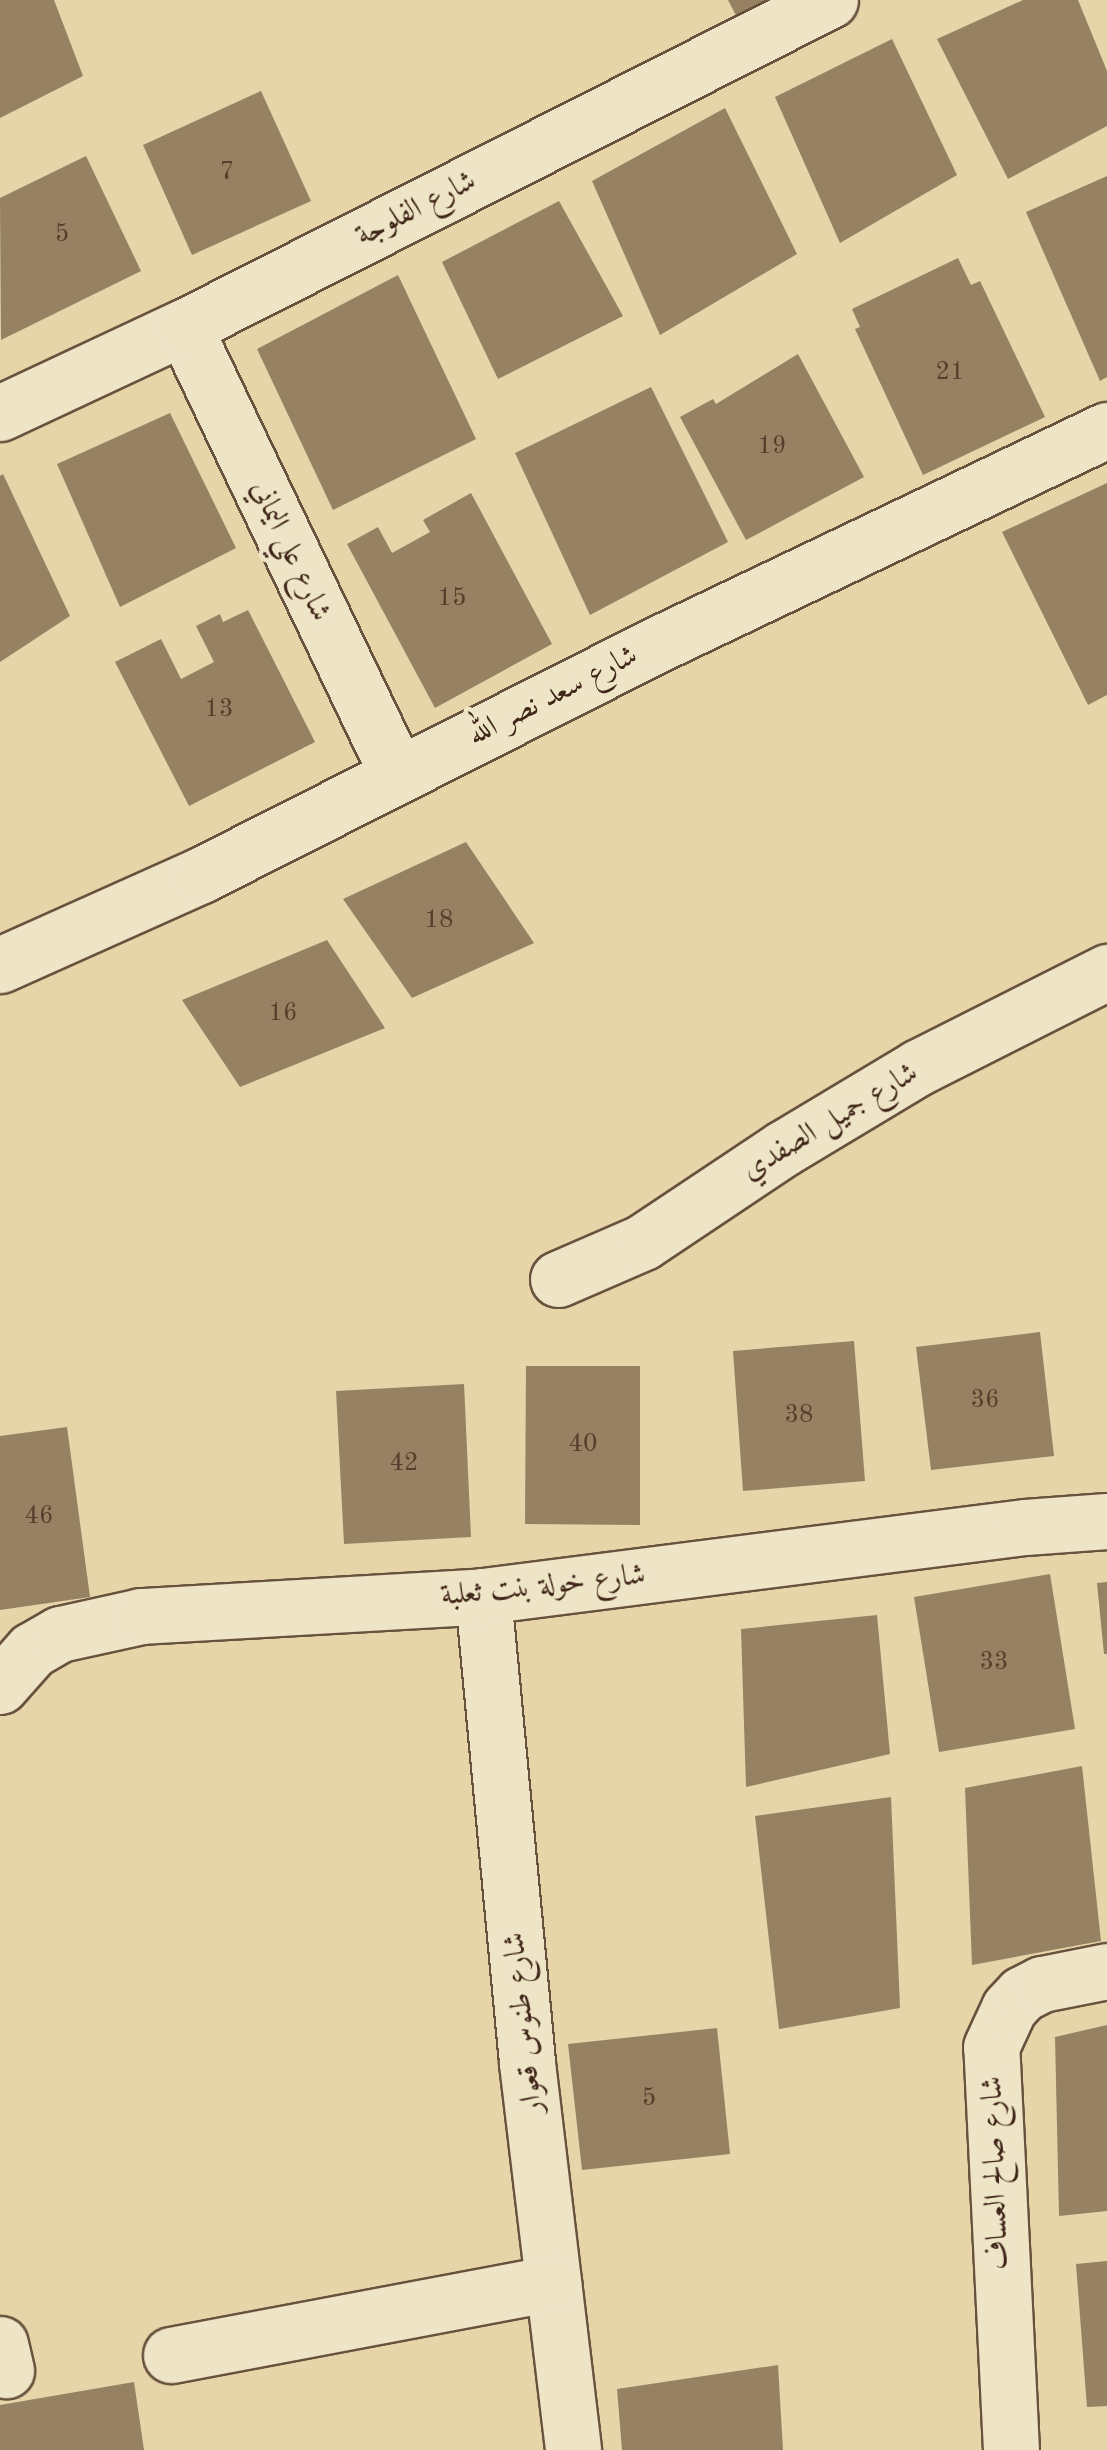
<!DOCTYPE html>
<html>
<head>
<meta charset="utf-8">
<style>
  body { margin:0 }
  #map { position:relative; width:1107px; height:2450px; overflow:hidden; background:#e5d5a8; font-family:"Old Standard TT",Amiri,serif }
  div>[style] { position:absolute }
  .building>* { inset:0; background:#968163 }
  .roads { filter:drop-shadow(2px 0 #69523d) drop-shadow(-2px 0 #69523d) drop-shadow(0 2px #69523d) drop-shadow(0 -2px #69523d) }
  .minor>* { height:55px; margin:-27.5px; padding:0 27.5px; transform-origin:27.5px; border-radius:27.5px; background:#eee4c6 }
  span { translate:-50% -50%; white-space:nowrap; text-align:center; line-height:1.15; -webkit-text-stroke:9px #eee4c6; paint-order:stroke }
  .number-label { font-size:25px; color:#563d2c }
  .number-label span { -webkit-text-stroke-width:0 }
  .street-label { font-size:30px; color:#402619 }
</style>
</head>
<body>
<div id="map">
  <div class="building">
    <i style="clip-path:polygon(0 0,54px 0,83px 76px,0 118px)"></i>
    <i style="clip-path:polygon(728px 0,795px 0,742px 27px)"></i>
    <i style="clip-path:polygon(1023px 0,1078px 0,1107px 71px,1107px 126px,1008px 179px,937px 39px)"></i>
    <i style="clip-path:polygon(892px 39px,957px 175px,840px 243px,775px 97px)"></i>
    <i style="clip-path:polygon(261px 91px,311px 201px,192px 255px,143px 145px)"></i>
    <i style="clip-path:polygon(725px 108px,797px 254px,660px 335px,592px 181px)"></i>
    <i style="clip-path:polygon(86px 156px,141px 271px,1px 340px,0 198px)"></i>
    <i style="clip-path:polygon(1107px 176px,1107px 377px,1100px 381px,1026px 212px)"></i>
    <i style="clip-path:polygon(559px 201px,623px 316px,498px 379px,442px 262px)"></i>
    <i style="clip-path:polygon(958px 258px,971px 285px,980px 281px,1045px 417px,923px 475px,855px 329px,860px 327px,852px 309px)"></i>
    <i style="clip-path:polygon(398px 275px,476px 439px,333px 510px,257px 349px)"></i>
    <i style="clip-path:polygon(798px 354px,864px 477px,746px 540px,680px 417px,713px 399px,716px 404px)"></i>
    <i style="clip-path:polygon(651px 387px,728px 542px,590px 615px,515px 453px)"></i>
    <i style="clip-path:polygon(170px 413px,236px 548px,120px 607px,57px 464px)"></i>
    <i style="clip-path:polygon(3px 474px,70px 616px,0 662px,0 476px)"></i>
    <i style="clip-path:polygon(1107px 483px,1107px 695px,1088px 705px,1002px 532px)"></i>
    <i style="clip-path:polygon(471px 493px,552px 644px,435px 708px,347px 544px,378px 527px,392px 553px,430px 532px,423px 520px)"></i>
    <i style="clip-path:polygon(248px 610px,315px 742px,189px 806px,115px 662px,161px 639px,181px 679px,214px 662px,196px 626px,220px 614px,223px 622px)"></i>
    <i style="clip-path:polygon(466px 842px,534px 943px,412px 998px,343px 899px)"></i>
    <i style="clip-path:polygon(327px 940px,385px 1028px,240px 1087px,182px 1000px)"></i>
    <i style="clip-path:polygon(1040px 1332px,1054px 1456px,931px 1470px,916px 1347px)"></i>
    <i style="clip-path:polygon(854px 1341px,865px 1481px,743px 1491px,733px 1351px)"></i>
    <i style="clip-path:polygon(526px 1366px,640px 1366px,640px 1525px,525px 1524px)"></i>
    <i style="clip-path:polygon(464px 1384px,471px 1537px,344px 1544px,336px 1391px)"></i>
    <i style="clip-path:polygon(67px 1427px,90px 1597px,0 1610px,0 1436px)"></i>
    <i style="clip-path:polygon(1050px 1574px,1075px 1729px,939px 1752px,914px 1597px)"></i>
    <i style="clip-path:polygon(1107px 1582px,1107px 1654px,1104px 1654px,1097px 1583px)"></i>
    <i style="clip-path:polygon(877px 1615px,890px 1754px,746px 1787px,741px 1629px)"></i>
    <i style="clip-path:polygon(1082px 1766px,1101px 1941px,972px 1965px,965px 1788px)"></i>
    <i style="clip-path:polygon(891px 1797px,900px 2008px,779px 2029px,755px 1816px)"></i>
    <i style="clip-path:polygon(1107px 2025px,1107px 2211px,1059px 2216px,1055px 2037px)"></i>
    <i style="clip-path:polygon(717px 2028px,730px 2154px,582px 2170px,568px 2044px)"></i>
    <i style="clip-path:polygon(1107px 2261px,1107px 2406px,1087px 2407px,1076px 2264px)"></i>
    <i style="clip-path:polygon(778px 2365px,783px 2450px,622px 2450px,617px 2389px)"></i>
    <i style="clip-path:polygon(134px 2382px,144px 2450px,0 2450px,0 2405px)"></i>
  </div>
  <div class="roads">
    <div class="minor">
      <i style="left:184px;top:327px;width:495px;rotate:64.5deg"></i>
      <i style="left:0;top:413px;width:203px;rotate:-25.1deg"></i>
      <i style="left:184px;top:327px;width:724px;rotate:-26.85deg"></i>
      <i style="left:0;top:965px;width:220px;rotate:-24.1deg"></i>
      <i style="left:201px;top:875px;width:512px;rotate:-26.82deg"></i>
      <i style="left:658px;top:644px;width:497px;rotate:-25.5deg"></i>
      <i style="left:558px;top:1279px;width:93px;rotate:-23.5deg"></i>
      <i style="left:643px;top:1242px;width:169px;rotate:-33.7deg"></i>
      <i style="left:784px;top:1148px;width:157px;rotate:-31deg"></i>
      <i style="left:919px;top:1067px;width:211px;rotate:-26.8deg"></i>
      <i style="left:483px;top:1596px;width:469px;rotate:84.6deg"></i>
      <i style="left:527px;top:2063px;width:390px;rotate:83.2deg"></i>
      <i style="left:0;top:1686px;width:48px;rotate:-48.4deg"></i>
      <i style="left:32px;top:1650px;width:32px;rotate:-30deg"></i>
      <i style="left:60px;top:1634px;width:83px;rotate:-12.5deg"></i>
      <i style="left:141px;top:1616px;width:343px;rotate:-3.3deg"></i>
      <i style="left:483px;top:1596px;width:546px;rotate:-7.26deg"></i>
      <i style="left:1025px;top:1527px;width:82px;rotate:-4.2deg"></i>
      <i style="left:0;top:2344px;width:27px;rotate:77deg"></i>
      <i style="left:171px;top:2355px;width:389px;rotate:-10.7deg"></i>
      <i style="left:1011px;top:2450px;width:403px;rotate:-92.8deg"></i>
      <i style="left:991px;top:2047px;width:43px;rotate:-65.2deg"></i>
      <i style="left:1009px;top:2008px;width:19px;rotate:-47deg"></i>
      <i style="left:1022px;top:1994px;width:22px;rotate:-27deg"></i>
      <i style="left:1042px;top:1984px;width:66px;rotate:-11.3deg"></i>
    </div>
  </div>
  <div class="number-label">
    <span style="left:227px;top:173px">7</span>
    <span style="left:62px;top:235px">5</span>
    <span style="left:950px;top:373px">21</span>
    <span style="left:772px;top:447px">19</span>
    <span style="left:452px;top:599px">15</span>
    <span style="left:219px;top:710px">13</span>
    <span style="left:439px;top:921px">18</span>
    <span style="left:283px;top:1014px">16</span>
    <span style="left:985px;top:1401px">36</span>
    <span style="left:799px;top:1416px">38</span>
    <span style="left:583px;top:1445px">40</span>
    <span style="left:404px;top:1464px">42</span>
    <span style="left:39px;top:1517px">46</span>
    <span style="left:994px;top:1663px">33</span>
    <span style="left:649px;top:2099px">5</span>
  </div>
  <div class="street-label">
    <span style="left:416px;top:209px;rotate:-27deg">شارع الفلوجة</span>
    <span style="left:290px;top:551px;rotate:65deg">شارع علي اليماني</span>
    <span style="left:553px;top:696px;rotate:-27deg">شارع سعد نصر الله</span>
    <span style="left:830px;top:1122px;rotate:-31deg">شارع جميل الصفدي</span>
    <span style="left:543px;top:1586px;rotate:-6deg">شارع خولة بنت ثعلبة</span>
    <span style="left:524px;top:2023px;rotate:-96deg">شارع طنوس قعوار</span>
    <span style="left:996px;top:2173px;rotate:-92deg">شارع صالح العساف</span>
  </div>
</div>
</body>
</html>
